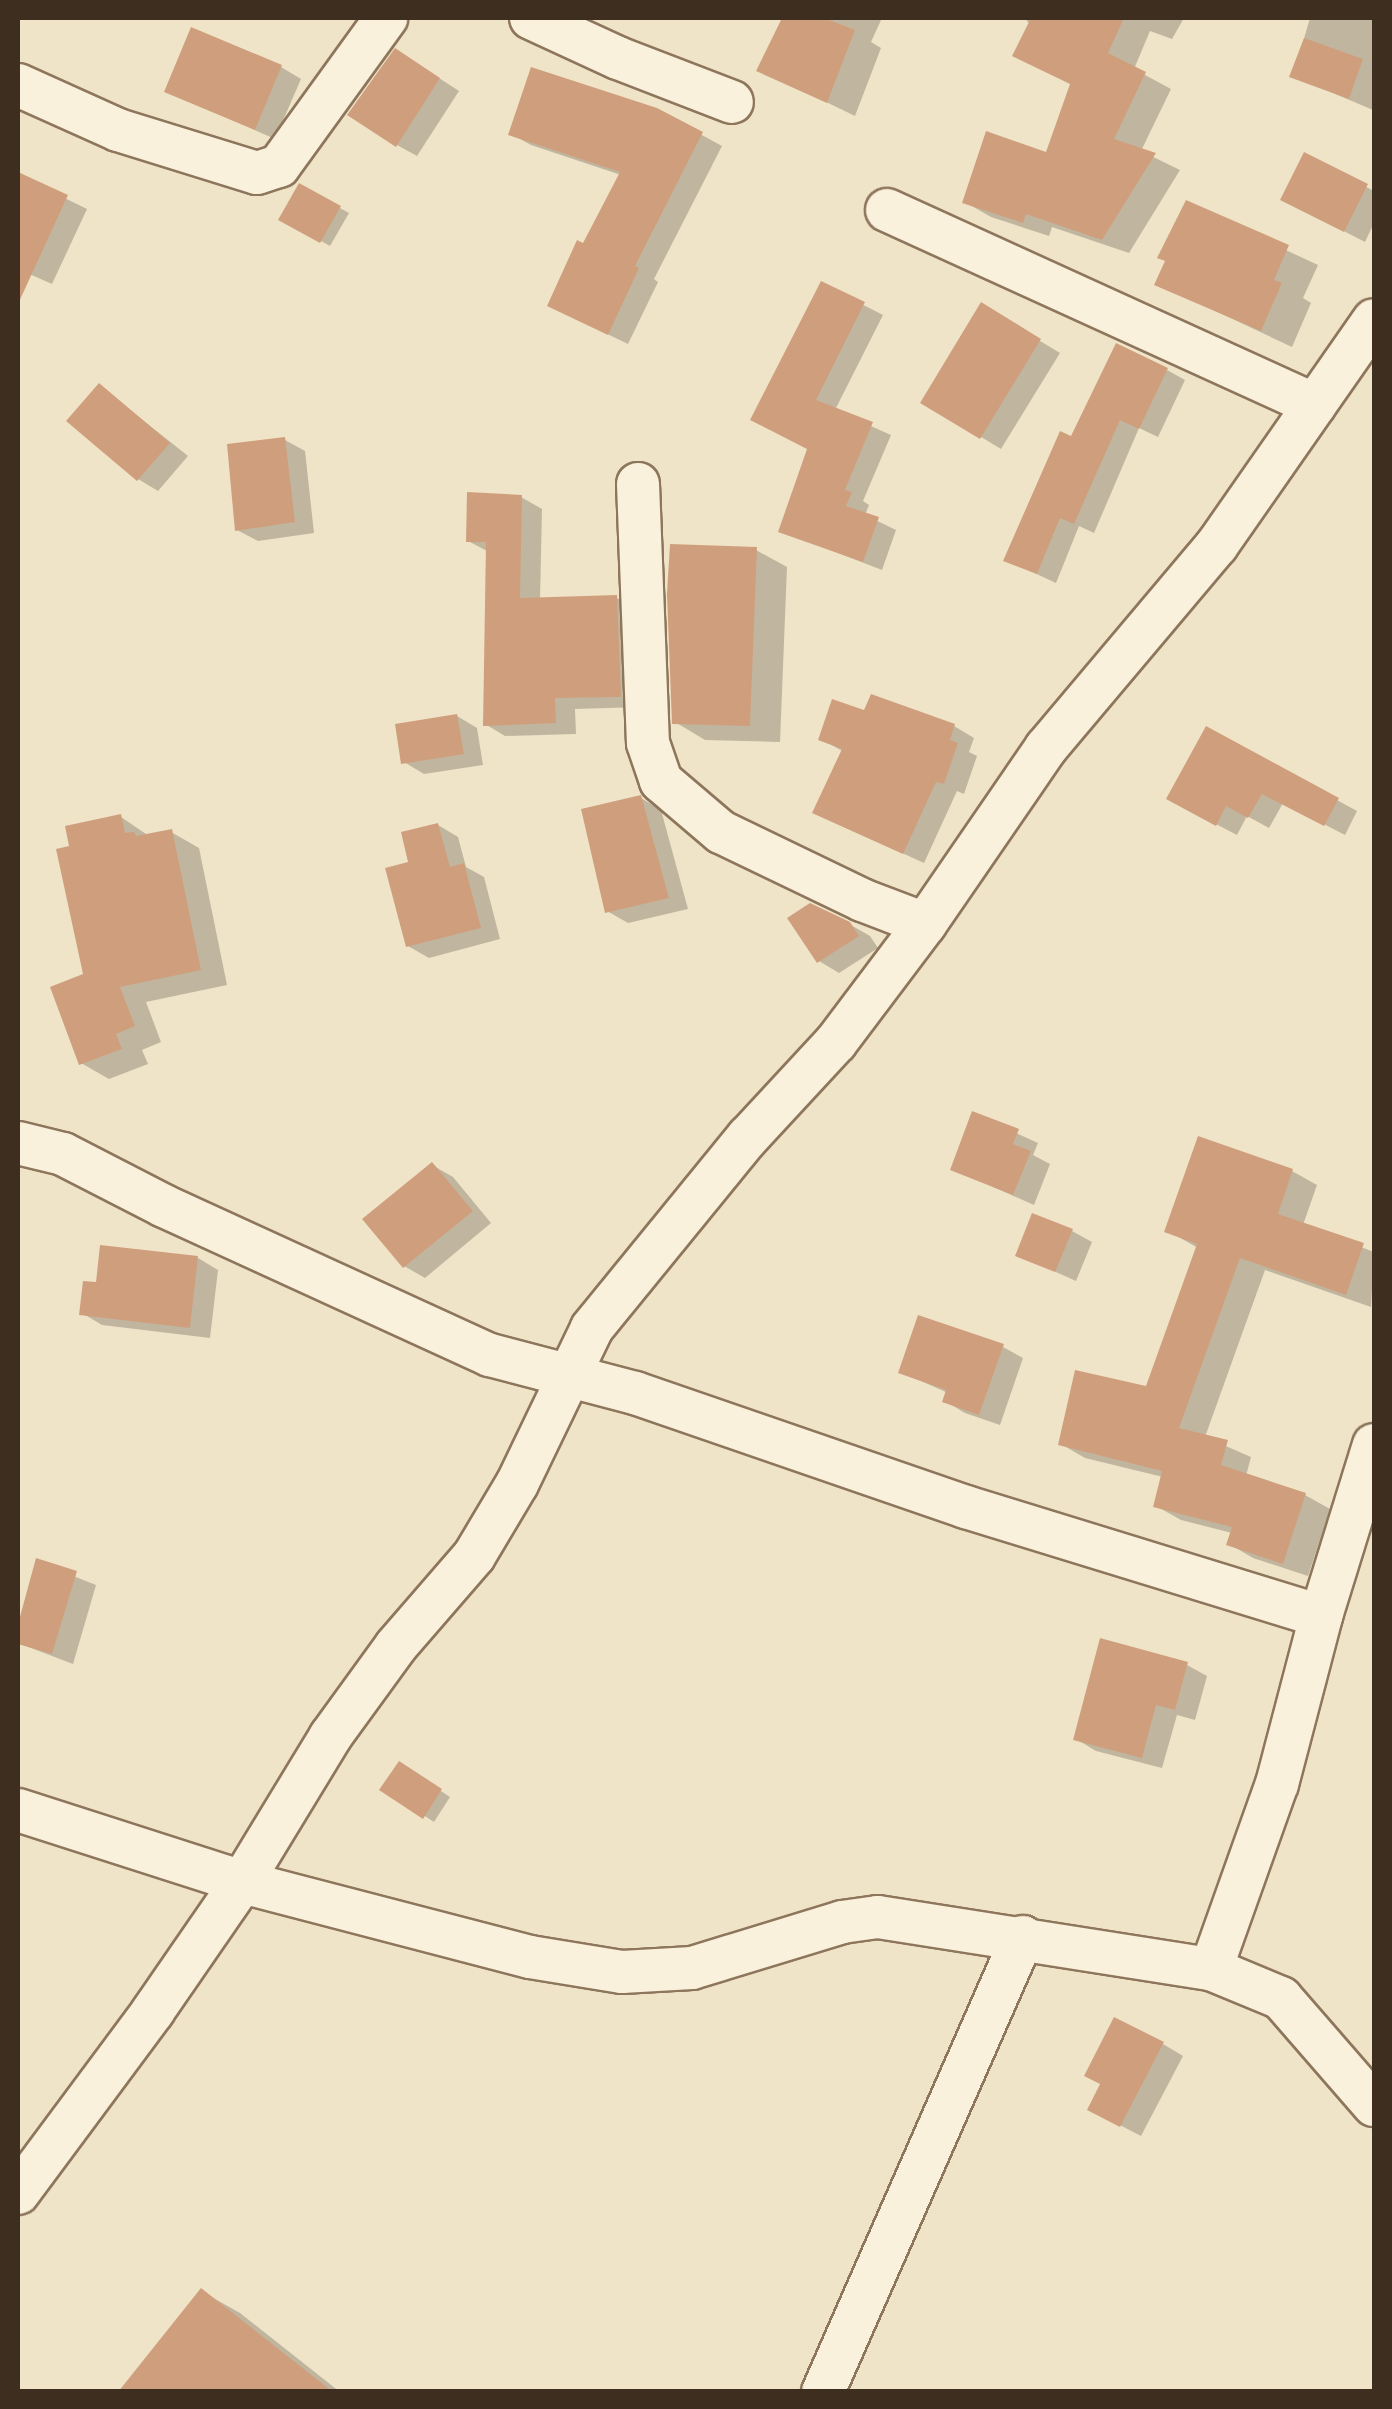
<!DOCTYPE html>
<html>
<head>
<meta charset="utf-8">
<style>
  body { margin:0 }
  #map { position:relative; width:1392px; height:2409px; overflow:hidden; background:#f0e4c8; font-family:Georgia,serif }
  div>[style] { position:absolute }
  .shadow>* { inset:0; background:#0003 }
  .building>* { inset:0; background:#cf9f7d }
  .roads { filter:drop-shadow(2px 0 #8d765c) drop-shadow(-2px 0 #8d765c) drop-shadow(0 2px #8d765c) drop-shadow(0 -2px #8d765c) }
  .minor>* { height:42px; margin:-21px; padding:0 21px; transform-origin:21px; border-radius:21px; background:#faf1dc }
  span { translate:-50% -50%; white-space:nowrap; text-align:center; line-height:1.15; -webkit-text-stroke:8px #f7eed8; paint-order:stroke }
  .frame { position:absolute; inset:0; border:20px solid #3d2e20; pointer-events:none }
</style>
</head>
<body>
<div id="map">
  <div class="shadow">
    <i style="clip-path:polygon(785px 18px,882px 18px,871px 42px,881px 48px,855px 116px,760px 70px)"></i>
    <i style="clip-path:polygon(1025px 18px,1184px 18px,1172px 39px,1150px 31px,1134px 69px,1171px 89px,1141px 151px,1180px 170px,1129px 253px,1052px 227px,1049px 236px,991px 217px,965px 202px,1048px 155px,1072px 85px)"></i>
    <i style="clip-path:polygon(1310px 18px,1374px 18px,1373px 110px,1293px 76px)"></i>
    <i style="clip-path:polygon(416px 63px,459px 91px,417px 156px,397px 145px)"></i>
    <i style="clip-path:polygon(281px 67px,301px 79px,275px 139px,167px 91px)"></i>
    <i style="clip-path:polygon(656px 110px,722px 146px,654px 279px,658px 282px,628px 344px,570px 316px,584px 246px,621px 175px,531px 145px,511px 134px)"></i>
    <i style="clip-path:polygon(1305px 155px,1374px 191px,1374px 223px,1365px 242px,1303px 210px)"></i>
    <i style="clip-path:polygon(18px 175px,87px 209px,52px 284px,18px 269px)"></i>
    <i style="clip-path:polygon(300px 186px,349px 213px,330px 246px,282px 219px)"></i>
    <i style="clip-path:polygon(1187px 204px,1318px 265px,1303px 298px,1311px 303px,1292px 347px,1158px 284px)"></i>
    <i style="clip-path:polygon(822px 284px,883px 315px,835px 410px,891px 435px,863px 501px,869px 505px,865px 515px,896px 530px,882px 570px,781px 531px,810px 449px)"></i>
    <i style="clip-path:polygon(982px 306px,1060px 353px,1001px 449px,923px 402px)"></i>
    <i style="clip-path:polygon(1167px 370px,1185px 380px,1158px 437px,1139px 428px,1094px 533px,1079px 526px,1056px 583px,1006px 560px,1072px 439px)"></i>
    <i style="clip-path:polygon(100px 386px,188px 456px,158px 491px,138px 479px)"></i>
    <i style="clip-path:polygon(285px 440px,305px 451px,314px 533px,258px 541px,237px 530px)"></i>
    <i style="clip-path:polygon(521px 497px,542px 509px,540px 600px,617px 598px,637px 610px,641px 707px,575px 709px,576px 734px,505px 736px,485px 724px,489px 552px,468px 541px)"></i>
    <i style="clip-path:polygon(756px 550px,787px 567px,780px 742px,705px 740px,675px 722px)"></i>
    <i style="clip-path:polygon(457px 716px,477px 728px,483px 765px,424px 774px,404px 762px)"></i>
    <i style="clip-path:polygon(954px 726px,974px 738px,969px 752px,977px 756px,964px 794px,957px 791px,924px 863px,836px 823px,844px 752px,821px 739px)"></i>
    <i style="clip-path:polygon(1207px 729px,1357px 811px,1345px 835px,1283px 803px,1269px 828px,1247px 816px,1237px 835px,1189px 810px)"></i>
    <i style="clip-path:polygon(641px 798px,661px 810px,688px 909px,628px 923px,607px 911px)"></i>
    <i style="clip-path:polygon(121px 817px,149px 836px,171px 832px,199px 848px,227px 985px,146px 1002px,161px 1042px,142px 1050px,148px 1064px,109px 1079px,81px 1063px,86px 976px,72px 848px)"></i>
    <i style="clip-path:polygon(438px 825px,458px 837px,466px 867px,484px 877px,500px 939px,429px 958px,408px 946px,411px 863px)"></i>
    <i style="clip-path:polygon(849px 924px,870px 936px,878px 948px,839px 973px,819px 961px)"></i>
    <i style="clip-path:polygon(974px 1114px,1038px 1143px,1033px 1155px,1050px 1164px,1034px 1205px,953px 1169px)"></i>
    <i style="clip-path:polygon(1199px 1139px,1292px 1171px,1317px 1185px,1303px 1225px,1374px 1252px,1371px 1307px,1265px 1270px,1205px 1437px,1251px 1457px,1246px 1476px,1305px 1495px,1330px 1509px,1308px 1576px,1253px 1558px,1229px 1544px,1232px 1533px,1181px 1520px,1156px 1506px,1163px 1477px,1085px 1458px,1061px 1444px,1148px 1389px,1198px 1248px,1168px 1231px)"></i>
    <i style="clip-path:polygon(432px 1165px,453px 1177px,491px 1223px,425px 1278px,404px 1266px)"></i>
    <i style="clip-path:polygon(1072px 1231px,1092px 1242px,1076px 1281px,1018px 1255px)"></i>
    <i style="clip-path:polygon(198px 1258px,218px 1270px,210px 1338px,102px 1325px,82px 1313px,98px 1285px)"></i>
    <i style="clip-path:polygon(1003px 1347px,1023px 1358px,1000px 1425px,965px 1413px,945px 1401px,948px 1393px,901px 1372px)"></i>
    <i style="clip-path:polygon(38px 1562px,96px 1585px,73px 1664px,18px 1643px)"></i>
    <i style="clip-path:polygon(1187px 1665px,1207px 1676px,1195px 1720px,1177px 1715px,1162px 1768px,1096px 1751px,1076px 1739px)"></i>
    <i style="clip-path:polygon(400px 1764px,450px 1797px,434px 1822px,383px 1789px)"></i>
    <i style="clip-path:polygon(1163px 2044px,1183px 2056px,1141px 2136px,1110px 2120px,1103px 2084px)"></i>
    <i style="clip-path:polygon(201px 2291px,240px 2313px,340px 2392px,122px 2392px)"></i>
  </div>
  <div class="building">
    <i style="clip-path:polygon(782px 18px,824px 18px,855px 30px,827px 103px,756px 71px)"></i>
    <i style="clip-path:polygon(1031px 18px,1124px 18px,1108px 53px,1146px 72px,1114px 139px,1156px 153px,1102px 240px,1026px 214px,1023px 223px,962px 203px,986px 131px,1046px 152px,1070px 84px,1012px 56px)"></i>
    <i style="clip-path:polygon(191px 27px,282px 65px,255px 130px,164px 92px)"></i>
    <i style="clip-path:polygon(1304px 38px,1363px 59px,1349px 99px,1289px 77px)"></i>
    <i style="clip-path:polygon(395px 48px,440px 78px,396px 147px,347px 115px)"></i>
    <i style="clip-path:polygon(531px 67px,657px 108px,703px 132px,635px 266px,639px 268px,608px 335px,547px 306px,577px 240px,583px 243px,620px 172px,508px 135px)"></i>
    <i style="clip-path:polygon(1304px 152px,1368px 184px,1344px 232px,1280px 200px)"></i>
    <i style="clip-path:polygon(18px 172px,68px 195px,18px 304px)"></i>
    <i style="clip-path:polygon(299px 183px,341px 206px,320px 243px,278px 220px)"></i>
    <i style="clip-path:polygon(1186px 200px,1289px 245px,1274px 280px,1282px 283px,1261px 331px,1154px 285px,1165px 261px,1157px 258px)"></i>
    <i style="clip-path:polygon(821px 281px,865px 302px,816px 400px,873px 422px,845px 490px,852px 492px,846px 506px,879px 517px,863px 562px,778px 532px,807px 449px,750px 420px)"></i>
    <i style="clip-path:polygon(981px 302px,1041px 339px,980px 439px,920px 403px)"></i>
    <i style="clip-path:polygon(1116px 343px,1168px 368px,1139px 429px,1120px 420px,1074px 524px,1060px 518px,1037px 574px,1003px 561px,1060px 431px,1071px 436px)"></i>
    <i style="clip-path:polygon(99px 383px,170px 443px,137px 481px,66px 421px)"></i>
    <i style="clip-path:polygon(285px 437px,295px 522px,235px 531px,227px 444px)"></i>
    <i style="clip-path:polygon(467px 492px,522px 495px,520px 598px,617px 595px,621px 697px,555px 698px,556px 723px,483px 726px,486px 542px,466px 542px)"></i>
    <i style="clip-path:polygon(670px 544px,757px 547px,750px 726px,672px 724px,667px 594px)"></i>
    <i style="clip-path:polygon(871px 694px,955px 724px,950px 740px,958px 743px,944px 784px,936px 782px,903px 854px,812px 813px,842px 749px,818px 740px,832px 699px,864px 710px)"></i>
    <i style="clip-path:polygon(457px 714px,464px 754px,401px 764px,395px 724px)"></i>
    <i style="clip-path:polygon(1206px 726px,1339px 798px,1324px 826px,1262px 794px,1248px 818px,1226px 806px,1216px 826px,1166px 799px)"></i>
    <i style="clip-path:polygon(641px 795px,669px 898px,605px 913px,581px 809px)"></i>
    <i style="clip-path:polygon(121px 814px,125px 833px,134px 832px,136px 836px,172px 829px,201px 970px,120px 987px,135px 1026px,116px 1034px,122px 1049px,79px 1065px,50px 987px,83px 974px,56px 849px,69px 846px,65px 826px)"></i>
    <i style="clip-path:polygon(438px 823px,450px 867px,464px 863px,481px 928px,406px 947px,385px 868px,408px 862px,401px 832px)"></i>
    <i style="clip-path:polygon(810px 903px,850px 922px,859px 936px,817px 963px,787px 918px)"></i>
    <i style="clip-path:polygon(972px 1111px,1019px 1129px,1013px 1144px,1031px 1151px,1013px 1195px,950px 1170px)"></i>
    <i style="clip-path:polygon(1198px 1136px,1293px 1169px,1278px 1214px,1364px 1243px,1346px 1295px,1240px 1258px,1179px 1428px,1228px 1440px,1221px 1465px,1306px 1493px,1283px 1564px,1226px 1545px,1232px 1527px,1153px 1507px,1162px 1471px,1058px 1445px,1075px 1370px,1146px 1386px,1197px 1244px,1164px 1232px)"></i>
    <i style="clip-path:polygon(432px 1162px,473px 1211px,403px 1268px,362px 1219px)"></i>
    <i style="clip-path:polygon(1032px 1213px,1073px 1229px,1055px 1272px,1015px 1256px)"></i>
    <i style="clip-path:polygon(100px 1245px,198px 1256px,190px 1328px,79px 1315px,83px 1281px,96px 1282px)"></i>
    <i style="clip-path:polygon(918px 1315px,1004px 1344px,979px 1415px,942px 1402px,946px 1390px,898px 1373px)"></i>
    <i style="clip-path:polygon(36px 1558px,77px 1571px,52px 1654px,18px 1644px,18px 1624px)"></i>
    <i style="clip-path:polygon(1100px 1638px,1188px 1662px,1175px 1710px,1156px 1705px,1142px 1758px,1073px 1740px)"></i>
    <i style="clip-path:polygon(399px 1761px,442px 1789px,423px 1819px,379px 1790px)"></i>
    <i style="clip-path:polygon(1114px 2017px,1164px 2042px,1120px 2127px,1087px 2110px,1100px 2084px,1084px 2076px)"></i>
    <i style="clip-path:polygon(201px 2288px,333px 2392px,118px 2392px)"></i>
  </div>
  <div class="roads">
    <div class="minor">
      <i style="left:531px;top:18px;width:96px;rotate:24.7deg"></i>
      <i style="left:618px;top:58px;width:122px;rotate:21.1deg"></i>
      <i style="left:18px;top:85px;width:110px;rotate:24.2deg"></i>
      <i style="left:118px;top:130px;width:145px;rotate:17.2deg"></i>
      <i style="left:257px;top:173px;width:23px;rotate:-18deg"></i>
      <i style="left:279px;top:166px;width:183px;rotate:-54.1deg"></i>
      <i style="left:887px;top:210px;width:470px;rotate:24.5deg"></i>
      <i style="left:638px;top:484px;width:259px;rotate:87.8deg"></i>
      <i style="left:648px;top:743px;width:40px;rotate:71.1deg"></i>
      <i style="left:661px;top:781px;width:79px;rotate:40.4deg"></i>
      <i style="left:721px;top:832px;width:157px;rotate:25.7deg"></i>
      <i style="left:862px;top:900px;width:67px;rotate:20.9deg"></i>
      <i style="left:18px;top:1143px;width:46px;rotate:13.7deg"></i>
      <i style="left:63px;top:1154px;width:114px;rotate:27.2deg"></i>
      <i style="left:164px;top:1206px;width:358px;rotate:24.6deg"></i>
      <i style="left:490px;top:1355px;width:150px;rotate:14.7deg"></i>
      <i style="left:635px;top:1393px;width:350px;rotate:19deg"></i>
      <i style="left:966px;top:1507px;width:371px;rotate:17.1deg"></i>
      <i style="left:18px;top:1810px;width:235px;rotate:17.8deg"></i>
      <i style="left:242px;top:1882px;width:298px;rotate:14.6deg"></i>
      <i style="left:530px;top:1957px;width:93px;rotate:9.3deg"></i>
      <i style="left:622px;top:1972px;width:70px;rotate:-3.3deg"></i>
      <i style="left:692px;top:1968px;width:157px;rotate:-17deg"></i>
      <i style="left:842px;top:1922px;width:36px;rotate:-8deg"></i>
      <i style="left:878px;top:1917px;width:337px;rotate:8.9deg"></i>
      <i style="left:1211px;top:1969px;width:76px;rotate:22.5deg"></i>
      <i style="left:1281px;top:1998px;width:142px;rotate:49deg"></i>
      <i style="left:1211px;top:1969px;width:196px;rotate:-70.4deg"></i>
      <i style="left:1277px;top:1784px;width:174px;rotate:-75.3deg"></i>
      <i style="left:1321px;top:1616px;width:179px;rotate:-72.8deg"></i>
      <i style="left:18px;top:2193px;width:227px;rotate:-53.4deg"></i>
      <i style="left:153px;top:2011px;width:157px;rotate:-55.4deg"></i>
      <i style="left:242px;top:1882px;width:170px;rotate:-58.7deg"></i>
      <i style="left:330px;top:1737px;width:112px;rotate:-54deg"></i>
      <i style="left:396px;top:1646px;width:119px;rotate:-49.1deg"></i>
      <i style="left:474px;top:1556px;width:84px;rotate:-59.2deg"></i>
      <i style="left:517px;top:1484px;width:173px;rotate:-64.3deg"></i>
      <i style="left:592px;top:1328px;width:247px;rotate:-50.8deg"></i>
      <i style="left:748px;top:1137px;width:129px;rotate:-47.2deg"></i>
      <i style="left:836px;top:1042px;width:148px;rotate:-53deg"></i>
      <i style="left:925px;top:924px;width:214px;rotate:-55.5deg"></i>
      <i style="left:1046px;top:748px;width:265px;rotate:-49.9deg"></i>
      <i style="left:1217px;top:545px;width:274px;rotate:-55.1deg"></i>
      <i style="left:823px;top:2392px;width:497px;rotate:-66.3deg"></i>
    </div>
  </div>
  <div class="frame"></div>
</div>
</body>
</html>
